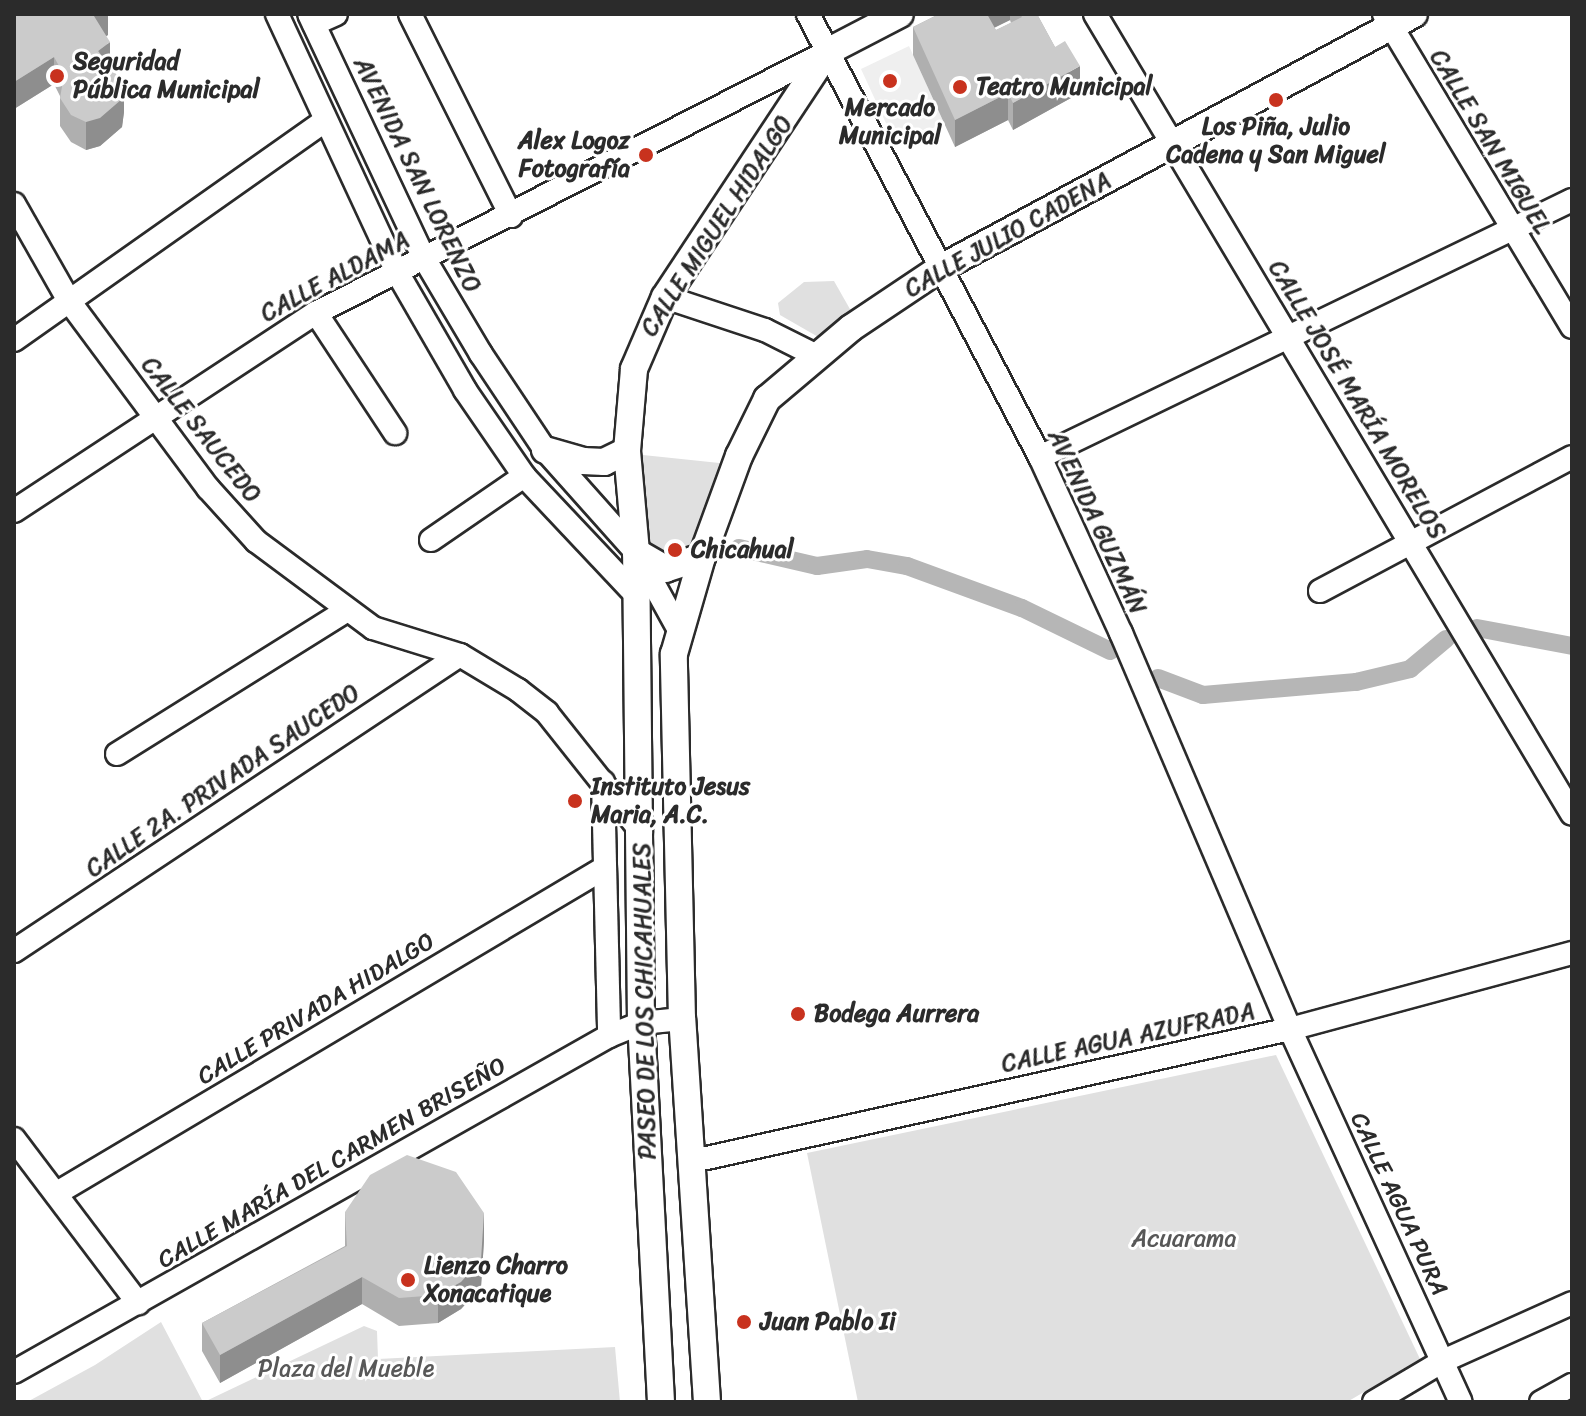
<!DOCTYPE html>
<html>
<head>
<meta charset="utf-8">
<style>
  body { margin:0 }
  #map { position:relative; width:1586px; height:1416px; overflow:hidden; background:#fff; font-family:Sriracha,sans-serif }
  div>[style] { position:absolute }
  .built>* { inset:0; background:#efefef }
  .green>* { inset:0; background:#e0e0e0 }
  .canal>* { height:18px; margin:-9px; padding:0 9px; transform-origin:9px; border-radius:9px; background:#b6b6b6 }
  .roads { filter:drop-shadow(2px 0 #2b2b2b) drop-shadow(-2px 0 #2b2b2b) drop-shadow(0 2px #2b2b2b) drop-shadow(0 -2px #2b2b2b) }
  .minor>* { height:22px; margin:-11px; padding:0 11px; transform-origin:11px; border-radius:11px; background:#fff }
  .major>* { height:26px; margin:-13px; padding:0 13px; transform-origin:13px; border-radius:13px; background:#fff }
  .wall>* { inset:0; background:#afafaf }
  .shaded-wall>* { inset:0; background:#8e8e8e }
  .building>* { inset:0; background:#cbcbcb }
  .dots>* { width:22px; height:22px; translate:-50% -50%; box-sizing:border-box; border:4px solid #fff; border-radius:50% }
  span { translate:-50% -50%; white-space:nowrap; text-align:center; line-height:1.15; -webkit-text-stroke:6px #fff; paint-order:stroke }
  .poi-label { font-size:24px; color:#2b2b2b; font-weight:700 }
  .left { translate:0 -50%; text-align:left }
  .right { translate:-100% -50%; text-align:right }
  .street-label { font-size:24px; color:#2b2b2b }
  .park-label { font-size:24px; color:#585858 }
  .frame { position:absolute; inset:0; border:16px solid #2b2b2b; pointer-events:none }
</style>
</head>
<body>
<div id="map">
  <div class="built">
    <i style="clip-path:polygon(909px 46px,944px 123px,896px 145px,861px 69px)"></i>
  </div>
  <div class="green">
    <i style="clip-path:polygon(834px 281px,855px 318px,820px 338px,780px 315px,778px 303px,804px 282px)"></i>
    <i style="clip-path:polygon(643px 455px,729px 464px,701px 542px,677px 561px,647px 545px,641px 506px)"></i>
    <i style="clip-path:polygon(1276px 1055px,1420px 1359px,1347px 1402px,858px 1402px,807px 1153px)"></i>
    <i style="clip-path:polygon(161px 1322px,203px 1402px,27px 1402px,95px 1365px)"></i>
    <i style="clip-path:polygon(364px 1326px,377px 1331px,378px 1359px,615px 1347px,620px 1402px,204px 1402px)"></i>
  </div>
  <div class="canal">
    <i style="left:739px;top:548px;width:80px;rotate:13deg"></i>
    <i style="left:817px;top:566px;width:50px;rotate:-8deg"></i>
    <i style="left:867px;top:559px;width:41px;rotate:9.9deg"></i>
    <i style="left:907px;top:566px;width:122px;rotate:20.1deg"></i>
    <i style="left:1022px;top:608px;width:98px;rotate:26deg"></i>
    <i style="left:1477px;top:628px;width:97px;rotate:10.7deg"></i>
    <i style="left:1158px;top:678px;width:48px;rotate:20.7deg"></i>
    <i style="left:1203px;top:695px;width:154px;rotate:-4.9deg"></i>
    <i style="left:1356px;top:682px;width:56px;rotate:-13.5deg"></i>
    <i style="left:1410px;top:669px;width:47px;rotate:-39.8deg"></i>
  </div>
  <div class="roads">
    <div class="minor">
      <i style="left:277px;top:14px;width:285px;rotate:65.1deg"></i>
      <i style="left:397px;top:272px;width:136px;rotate:60deg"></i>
      <i style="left:465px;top:390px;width:104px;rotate:55.5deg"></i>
      <i style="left:524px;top:476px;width:163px;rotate:46.7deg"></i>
      <i style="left:309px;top:14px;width:270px;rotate:64.8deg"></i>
      <i style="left:424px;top:258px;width:112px;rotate:59.3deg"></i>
      <i style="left:481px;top:354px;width:115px;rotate:56.3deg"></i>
      <i style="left:545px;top:450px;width:137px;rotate:48.3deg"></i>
      <i style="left:636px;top:552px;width:87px;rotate:61.1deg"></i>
      <i style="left:410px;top:14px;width:226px;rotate:63.4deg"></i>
      <i style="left:808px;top:14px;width:500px;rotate:62.36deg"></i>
      <i style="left:1040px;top:457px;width:194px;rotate:65.3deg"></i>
      <i style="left:1121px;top:633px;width:431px;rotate:66.9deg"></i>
      <i style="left:1290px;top:1029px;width:410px;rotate:65.4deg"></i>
      <i style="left:1095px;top:14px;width:931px;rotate:59.19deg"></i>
      <i style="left:1384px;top:14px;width:365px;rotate:59deg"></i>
      <i style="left:314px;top:24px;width:24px;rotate:-24deg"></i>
      <i style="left:14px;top:204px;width:112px;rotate:60.4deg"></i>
      <i style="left:69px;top:301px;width:233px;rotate:53.4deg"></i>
      <i style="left:208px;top:488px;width:72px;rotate:47.8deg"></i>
      <i style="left:256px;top:541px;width:146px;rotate:36.6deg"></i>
      <i style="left:373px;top:628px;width:91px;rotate:17.2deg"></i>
      <i style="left:460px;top:655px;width:68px;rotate:31.1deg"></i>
      <i style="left:518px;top:690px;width:37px;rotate:38deg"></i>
      <i style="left:547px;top:713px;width:151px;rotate:51.5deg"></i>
      <i style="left:665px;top:297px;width:105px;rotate:18.3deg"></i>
      <i style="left:765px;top:330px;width:56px;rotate:26.6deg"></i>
      <i style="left:316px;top:313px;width:144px;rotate:56.6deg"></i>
      <i style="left:14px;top:340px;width:380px;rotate:-35.2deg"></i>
      <i style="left:1040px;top:457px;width:591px;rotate:-25.78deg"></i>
      <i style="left:14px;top:511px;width:361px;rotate:-33.3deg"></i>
      <i style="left:316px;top:313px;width:574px;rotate:-27.06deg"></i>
      <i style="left:431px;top:540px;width:113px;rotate:-34.5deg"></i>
      <i style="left:1320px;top:591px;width:285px;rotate:-28deg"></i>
      <i style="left:117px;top:754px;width:270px;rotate:-32deg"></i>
      <i style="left:603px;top:782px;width:254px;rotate:88.6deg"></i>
      <i style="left:14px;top:951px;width:535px;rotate:-33.57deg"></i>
      <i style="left:14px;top:1139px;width:206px;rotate:52.9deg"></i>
      <i style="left:693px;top:1161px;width:611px;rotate:-12.47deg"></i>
      <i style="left:1290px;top:1029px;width:292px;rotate:-15.1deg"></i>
      <i style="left:57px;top:1193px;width:633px;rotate:-30.7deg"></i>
      <i style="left:14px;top:1372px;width:683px;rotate:-29.45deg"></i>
      <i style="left:609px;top:1036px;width:35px;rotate:-22deg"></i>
      <i style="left:641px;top:1023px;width:41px;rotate:-5.6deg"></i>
      <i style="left:1374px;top:1402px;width:80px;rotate:-30.7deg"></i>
      <i style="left:1443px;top:1361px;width:141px;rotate:-24.2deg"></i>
      <i style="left:1541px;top:1402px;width:35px;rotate:-29deg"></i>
    </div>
    <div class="major">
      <i style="left:545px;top:450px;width:40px;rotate:16deg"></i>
      <i style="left:583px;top:461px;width:21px;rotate:3deg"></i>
      <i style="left:604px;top:462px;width:25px;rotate:-26deg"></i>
      <i style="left:636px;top:552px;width:34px;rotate:30deg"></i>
      <i style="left:665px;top:569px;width:39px;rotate:-18deg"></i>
      <i style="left:661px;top:1402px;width:380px;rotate:-93deg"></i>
      <i style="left:641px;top:1023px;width:471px;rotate:-90.6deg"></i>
      <i style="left:636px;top:552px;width:101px;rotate:-95.1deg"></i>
      <i style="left:627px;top:451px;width:82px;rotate:-85.1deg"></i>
      <i style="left:634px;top:369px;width:78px;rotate:-66.7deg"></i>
      <i style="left:665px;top:297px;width:294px;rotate:-56.5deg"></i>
      <i style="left:827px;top:52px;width:82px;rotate:-27.5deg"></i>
      <i style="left:707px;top:1402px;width:384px;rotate:-93.7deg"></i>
      <i style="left:682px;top:1019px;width:365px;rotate:-91.3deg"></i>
      <i style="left:674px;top:654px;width:101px;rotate:-73.9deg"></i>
      <i style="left:702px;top:557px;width:108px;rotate:-69.9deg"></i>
      <i style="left:739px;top:456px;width:64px;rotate:-63.8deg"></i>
      <i style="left:767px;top:399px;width:110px;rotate:-40.2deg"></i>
      <i style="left:851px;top:328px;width:106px;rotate:-33.8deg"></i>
      <i style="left:939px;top:269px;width:539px;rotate:-28.23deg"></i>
    </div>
  </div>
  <div class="wall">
    <i style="clip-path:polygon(14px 14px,108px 14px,108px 35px,106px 36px,110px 67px,124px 112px,122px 127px,100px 146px,86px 150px,71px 142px,60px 126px,60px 96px,54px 84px,14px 109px)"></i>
    <i style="clip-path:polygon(evenodd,939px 14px,1037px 14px,1080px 93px,1013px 130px,1008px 120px,955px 147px,913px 55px,913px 27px,939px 14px,1010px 20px,1011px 23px,996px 30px,994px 28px,1010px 20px)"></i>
    <i style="clip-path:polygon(345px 1212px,484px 1240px,481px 1287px,461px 1309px,438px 1323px,399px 1326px,362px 1304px,220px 1383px,202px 1351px,202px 1323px,345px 1246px)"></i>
  </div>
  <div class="shaded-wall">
    <i style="clip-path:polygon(97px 14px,108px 14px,108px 35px,94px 43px,94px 16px)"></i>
    <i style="clip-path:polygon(983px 14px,1010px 14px,1010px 20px,983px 33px)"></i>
    <i style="clip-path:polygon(110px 42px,110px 70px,98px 51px)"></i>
    <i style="clip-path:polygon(54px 57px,54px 84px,14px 109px,14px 82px)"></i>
    <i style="clip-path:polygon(1080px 66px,1080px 93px,1013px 130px,1013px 103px)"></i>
    <i style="clip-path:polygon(124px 84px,124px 112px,122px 127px,100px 146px,86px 150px,86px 122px)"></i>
    <i style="clip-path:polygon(1008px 93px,1008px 120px,955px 147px,955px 120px)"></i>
    <i style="clip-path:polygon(484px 1213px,484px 1240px,481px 1287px,461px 1309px,438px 1323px,438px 1295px)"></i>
    <i style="clip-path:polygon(362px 1277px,362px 1304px,220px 1383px,220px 1355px)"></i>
  </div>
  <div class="building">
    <i style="clip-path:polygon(14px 14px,97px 14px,94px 16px,110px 42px,98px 51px,124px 84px,122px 99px,100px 118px,86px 122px,71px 115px,60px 98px,64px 75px,54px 57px,14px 82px)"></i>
    <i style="clip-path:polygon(939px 14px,987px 14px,996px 30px,1022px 17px,1020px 14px,1037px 14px,1055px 47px,1065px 41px,1080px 66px,1013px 103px,1008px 93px,955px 120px,913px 27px)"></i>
    <i style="clip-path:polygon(407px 1155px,456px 1172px,484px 1213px,481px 1260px,461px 1282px,438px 1295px,399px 1298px,362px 1277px,220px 1355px,202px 1323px,347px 1246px,345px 1212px,370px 1175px)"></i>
  </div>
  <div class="dots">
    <i style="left:57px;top:76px;background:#c8321e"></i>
    <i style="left:890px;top:81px;background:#c8321e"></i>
    <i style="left:960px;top:87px;background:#c8321e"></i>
    <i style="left:1276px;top:100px;background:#c8321e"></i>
    <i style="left:646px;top:155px;background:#c8321e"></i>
    <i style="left:675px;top:550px;background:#c8321e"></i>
    <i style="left:575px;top:801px;background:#c8321e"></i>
    <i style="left:798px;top:1014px;background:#c8321e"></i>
    <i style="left:408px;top:1280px;background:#c8321e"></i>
    <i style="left:744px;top:1322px;background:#c8321e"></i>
  </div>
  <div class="poi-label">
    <span class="left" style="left:73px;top:76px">Seguridad<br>Pública Municipal</span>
    <span class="left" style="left:976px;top:87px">Teatro Municipal</span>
    <span style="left:890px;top:122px">Mercado<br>Municipal</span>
    <span style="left:1276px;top:141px">Los Piña, Julio<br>Cadena y San Miguel</span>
    <span class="right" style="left:630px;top:155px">Alex Logoz<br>Fotografía</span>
    <span class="left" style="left:691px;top:550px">Chicahual</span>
    <span class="left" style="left:591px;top:801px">Instituto Jesus<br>Maria, A.C.</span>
    <span class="left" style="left:814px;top:1014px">Bodega Aurrera</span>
    <span class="left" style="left:424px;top:1280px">Lienzo Charro<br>Xonacatique</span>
    <span class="left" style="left:760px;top:1322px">Juan Pablo Ii</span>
  </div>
  <div class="street-label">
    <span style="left:1490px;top:142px;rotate:59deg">CALLE SAN MIGUEL</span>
    <span style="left:417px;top:175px;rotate:64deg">AVENIDA SAN LORENZO</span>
    <span style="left:717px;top:226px;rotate:-57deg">CALLE MIGUEL HIDALGO</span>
    <span style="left:1008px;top:235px;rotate:-29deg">CALLE JULIO CADENA</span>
    <span style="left:335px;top:277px;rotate:-28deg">CALLE ALDAMA</span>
    <span style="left:1357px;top:400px;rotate:59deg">CALLE JOSÉ MARÍA MORELOS</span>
    <span style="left:201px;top:430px;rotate:52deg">CALLE SAUCEDO</span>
    <span style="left:1097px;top:522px;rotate:65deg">AVENIDA GUZMÁN</span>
    <span style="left:223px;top:781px;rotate:-34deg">CALLE 2A. PRIVADA SAUCEDO</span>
    <span style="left:645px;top:1001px;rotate:-91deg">PASEO DE LOS CHICAHUALES</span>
    <span style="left:316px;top:1009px;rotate:-31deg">CALLE PRIVADA HIDALGO</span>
    <span style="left:1128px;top:1038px;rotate:-12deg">CALLE AGUA AZUFRADA</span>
    <span style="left:332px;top:1163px;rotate:-30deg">CALLE MARÍA DEL CARMEN BRISEÑO</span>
    <span style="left:1399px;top:1204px;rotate:65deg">CALLE AGUA PURA</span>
  </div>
  <div class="park-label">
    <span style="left:1184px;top:1239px">Acuarama</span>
    <span style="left:346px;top:1369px">Plaza del Mueble</span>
  </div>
  <div class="frame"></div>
</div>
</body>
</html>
